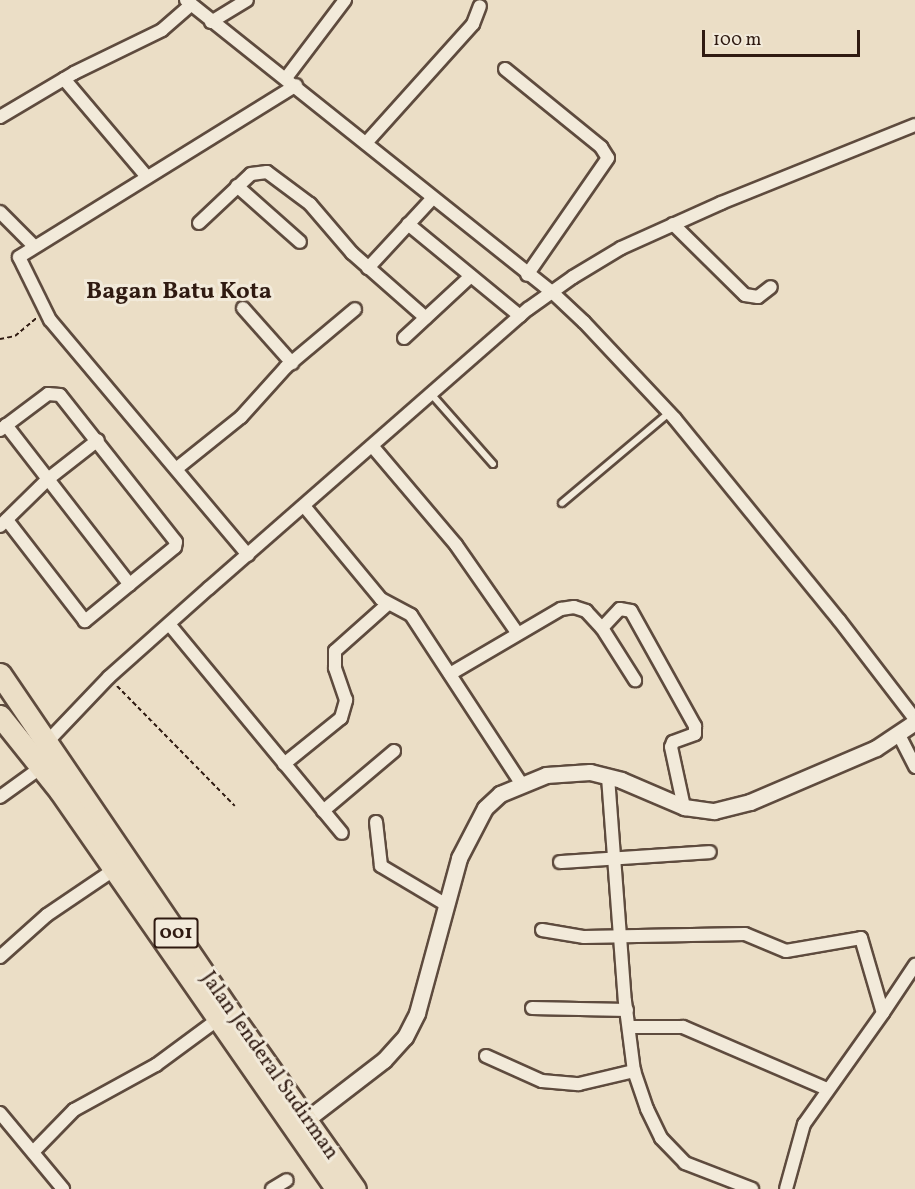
<!DOCTYPE html>
<html>
<head>
<meta charset="utf-8">
<style>
  body { margin:0 }
  #map { position:relative; width:915px; height:1189px; overflow:hidden; background:#ebdec6; font-family:Vollkorn,serif }
  div>[style] { position:absolute }
  .path>* { height:2px; margin-top:-1px; transform-origin:0; background:repeating-linear-gradient(90deg,#2f1a11 0 4.5px,transparent 0 7.5px) }
  .roads { filter:drop-shadow(2px 0 #5e4b3e) drop-shadow(-2px 0 #5e4b3e) drop-shadow(0 2px #5e4b3e) drop-shadow(0 -2px #5e4b3e) }
  .service>* { height:6px; margin:-3px; padding:0 3px; transform-origin:3px; border-radius:3px; background:#f2eada }
  .minor>* { height:12px; margin:-6px; padding:0 6px; transform-origin:6px; border-radius:6px; background:#f2eada }
  .tertiary>* { height:15px; margin:-7.5px; padding:0 7.5px; transform-origin:7.5px; border-radius:7.5px; background:#f2eada }
  .trunk>* { height:21px; margin:-10.5px; padding:0 10.5px; transform-origin:10.5px; border-radius:10.5px; background:#ebdec6 }
  span { translate:-50% -50%; white-space:nowrap; text-align:center; line-height:1.15; -webkit-text-stroke:6px #f2eada; paint-order:stroke }
  .shield-label span { padding:2px 4px; background:#f2eada; border:2px solid; border-radius:4px; -webkit-text-stroke-width:0 }
  .shield-label { font-size:20px; color:#2f1a11; font-weight:700 }
  .street-label { font-size:21px; color:#2f1a11 }
  .quarter-label { font-size:24px; color:#2f1a11; font-weight:700 }
  .scale { position:absolute; left:702px; top:30px; width:158px; height:27px; box-sizing:border-box; border:3px solid #2f1a11; border-top:0; padding-left:8px; font-size:18px; line-height:21px; white-space:nowrap; color:#2f1a11; -webkit-text-stroke:4px #f2eada; paint-order:stroke }
</style>
</head>
<body>
<div id="map">
  <div class="path">
    <i style="left:0;top:339px;width:15px;rotate:-11deg"></i>
    <i style="left:15px;top:336px;width:30px;rotate:-40deg"></i>
    <i style="left:117px;top:686px;width:168px;rotate:45.5deg"></i>
  </div>
  <div class="roads">
    <div class="service">
      <i style="left:432px;top:395px;width:92px;rotate:48.5deg"></i>
      <i style="left:562px;top:503px;width:140px;rotate:-40.1deg"></i>
    </div>
    <div class="minor">
      <i style="left:186px;top:0;width:468px;rotate:38.6deg"></i>
      <i style="left:552px;top:292px;width:44px;rotate:43.2deg"></i>
      <i style="left:584px;top:322px;width:133px;rotate:46.8deg"></i>
      <i style="left:675px;top:419px;width:259px;rotate:50.8deg"></i>
      <i style="left:839px;top:620px;width:125px;rotate:52.5deg"></i>
      <i style="left:211px;top:22px;width:42px;rotate:-31.4deg"></i>
      <i style="left:505px;top:69px;width:124px;rotate:39.1deg"></i>
      <i style="left:601px;top:147px;width:13px;rotate:58deg"></i>
      <i style="left:608px;top:158px;width:142px;rotate:124.7deg"></i>
      <i style="left:286px;top:78px;width:98px;rotate:-52.9deg"></i>
      <i style="left:64px;top:79px;width:128px;rotate:49.7deg"></i>
      <i style="left:0;top:117px;width:86px;rotate:-30.7deg"></i>
      <i style="left:74px;top:73px;width:98px;rotate:-26deg"></i>
      <i style="left:162px;top:30px;width:38px;rotate:-41deg"></i>
      <i style="left:366px;top:143px;width:160px;rotate:-48deg"></i>
      <i style="left:473px;top:24px;width:19px;rotate:-69deg"></i>
      <i style="left:237px;top:186px;width:84px;rotate:41.6deg"></i>
      <i style="left:0;top:212px;width:48px;rotate:45deg"></i>
      <i style="left:199px;top:223px;width:71px;rotate:-43.3deg"></i>
      <i style="left:251px;top:174px;width:16px;rotate:-7deg"></i>
      <i style="left:267px;top:172px;width:54px;rotate:36.7deg"></i>
      <i style="left:310px;top:204px;width:65px;rotate:49.4deg"></i>
      <i style="left:352px;top:253px;width:98px;rotate:41.3deg"></i>
      <i style="left:408px;top:224px;width:145px;rotate:39.4deg"></i>
      <i style="left:673px;top:224px;width:101px;rotate:44.6deg"></i>
      <i style="left:745px;top:295px;width:13px;rotate:9deg"></i>
      <i style="left:758px;top:297px;width:16px;rotate:-38deg"></i>
      <i style="left:368px;top:268px;width:94px;rotate:-47.2deg"></i>
      <i style="left:243px;top:308px;width:74px;rotate:48.3deg"></i>
      <i style="left:404px;top:338px;width:91px;rotate:-42.8deg"></i>
      <i style="left:6px;top:425px;width:202px;rotate:52.2deg"></i>
      <i style="left:0;top:430px;width:60px;rotate:-36.9deg"></i>
      <i style="left:48px;top:394px;width:12px;rotate:5deg"></i>
      <i style="left:60px;top:395px;width:187px;rotate:51.7deg"></i>
      <i style="left:176px;top:542px;width:5px;rotate:101deg"></i>
      <i style="left:175px;top:547px;width:117px;rotate:140.6deg"></i>
      <i style="left:85px;top:621px;width:128px;rotate:-127.7deg"></i>
      <i style="left:373px;top:447px;width:128px;rotate:49.7deg"></i>
      <i style="left:456px;top:545px;width:108px;rotate:55.1deg"></i>
      <i style="left:176px;top:469px;width:83px;rotate:-38.7deg"></i>
      <i style="left:241px;top:417px;width:67px;rotate:-48deg"></i>
      <i style="left:286px;top:367px;width:90px;rotate:-40deg"></i>
      <i style="left:304px;top:506px;width:121px;rotate:50.4deg"></i>
      <i style="left:381px;top:599px;width:34px;rotate:28deg"></i>
      <i style="left:411px;top:615px;width:201px;rotate:56.8deg"></i>
      <i style="left:0;top:526px;width:67px;rotate:-44.4deg"></i>
      <i style="left:48px;top:479px;width:63px;rotate:-38deg"></i>
      <i style="left:248px;top:555px;width:307px;rotate:-130.1deg"></i>
      <i style="left:50px;top:320px;width:70px;rotate:-116.2deg"></i>
      <i style="left:19px;top:257px;width:326px;rotate:-31.8deg"></i>
      <i style="left:169px;top:624px;width:271px;rotate:50.4deg"></i>
      <i style="left:602px;top:628px;width:26px;rotate:-47deg"></i>
      <i style="left:620px;top:609px;width:11px;rotate:10deg"></i>
      <i style="left:631px;top:611px;width:132px;rotate:60.9deg"></i>
      <i style="left:695px;top:726px;width:8px;rotate:90deg"></i>
      <i style="left:695px;top:734px;width:23px;rotate:160deg"></i>
      <i style="left:673px;top:742px;width:5px;rotate:112deg"></i>
      <i style="left:671px;top:747px;width:61px;rotate:77.8deg"></i>
      <i style="left:450px;top:674px;width:129px;rotate:-30.4deg"></i>
      <i style="left:561px;top:609px;width:13px;rotate:-9deg"></i>
      <i style="left:574px;top:607px;width:13px;rotate:18deg"></i>
      <i style="left:586px;top:611px;width:23px;rotate:47deg"></i>
      <i style="left:602px;top:628px;width:62px;rotate:57.6deg"></i>
      <i style="left:899px;top:735px;width:36px;rotate:63deg"></i>
      <i style="left:48px;top:741px;width:88px;rotate:-46.4deg"></i>
      <i style="left:109px;top:677px;width:134px;rotate:-41.7deg"></i>
      <i style="left:209px;top:588px;width:424px;rotate:-41.2deg"></i>
      <i style="left:528px;top:309px;width:55px;rotate:-35.4deg"></i>
      <i style="left:573px;top:277px;width:56px;rotate:-31.1deg"></i>
      <i style="left:621px;top:248px;width:110px;rotate:-24.2deg"></i>
      <i style="left:721px;top:203px;width:209px;rotate:-21.9deg"></i>
      <i style="left:284px;top:764px;width:73px;rotate:-38.9deg"></i>
      <i style="left:341px;top:718px;width:19px;rotate:-74deg"></i>
      <i style="left:346px;top:700px;width:34px;rotate:-109deg"></i>
      <i style="left:335px;top:668px;width:17px;rotate:-90deg"></i>
      <i style="left:335px;top:651px;width:71px;rotate:-41.6deg"></i>
      <i style="left:608px;top:777px;width:225px;rotate:85.7deg"></i>
      <i style="left:625px;top:1001px;width:71px;rotate:82.7deg"></i>
      <i style="left:634px;top:1071px;width:40px;rotate:71.1deg"></i>
      <i style="left:647px;top:1109px;width:32px;rotate:64deg"></i>
      <i style="left:661px;top:1138px;width:35px;rotate:46deg"></i>
      <i style="left:685px;top:1163px;width:72px;rotate:21.2deg"></i>
      <i style="left:0;top:797px;width:49px;rotate:-35.9deg"></i>
      <i style="left:323px;top:811px;width:93px;rotate:-40.2deg"></i>
      <i style="left:376px;top:822px;width:44px;rotate:83.5deg"></i>
      <i style="left:381px;top:866px;width:74px;rotate:30.7deg"></i>
      <i style="left:560px;top:862px;width:150px;rotate:-3.8deg"></i>
      <i style="left:542px;top:930px;width:43px;rotate:9.5deg"></i>
      <i style="left:584px;top:937px;width:161px;rotate:-1.1deg"></i>
      <i style="left:745px;top:934px;width:44px;rotate:22.5deg"></i>
      <i style="left:786px;top:951px;width:76px;rotate:-9.8deg"></i>
      <i style="left:861px;top:938px;width:78px;rotate:73.7deg"></i>
      <i style="left:883px;top:1013px;width:136px;rotate:125.4deg"></i>
      <i style="left:804px;top:1124px;width:67px;rotate:105.5deg"></i>
      <i style="left:0;top:957px;width:63px;rotate:-41.8deg"></i>
      <i style="left:47px;top:915px;width:82px;rotate:-34.1deg"></i>
      <i style="left:532px;top:1008px;width:95px;rotate:1.2deg"></i>
      <i style="left:883px;top:1013px;width:58px;rotate:-56.3deg"></i>
      <i style="left:629px;top:1027px;width:54px"></i>
      <i style="left:683px;top:1027px;width:157px;rotate:23.3deg"></i>
      <i style="left:486px;top:1056px;width:61px;rotate:24.1deg"></i>
      <i style="left:542px;top:1081px;width:37px;rotate:5deg"></i>
      <i style="left:579px;top:1084px;width:57px;rotate:-13.3deg"></i>
      <i style="left:0;top:1113px;width:99px;rotate:50.3deg"></i>
      <i style="left:33px;top:1152px;width:59px;rotate:-45.7deg"></i>
      <i style="left:74px;top:1110px;width:94px;rotate:-28.8deg"></i>
      <i style="left:156px;top:1065px;width:76px;rotate:-36.4deg"></i>
      <i style="left:272px;top:1189px;width:17px;rotate:-31deg"></i>
    </div>
    <div class="tertiary">
      <i style="left:306px;top:1120px;width:98px;rotate:-37.6deg"></i>
      <i style="left:384px;top:1060px;width:31px;rotate:-48deg"></i>
      <i style="left:405px;top:1037px;width:27px;rotate:-63deg"></i>
      <i style="left:417px;top:1013px;width:161px;rotate:-74.8deg"></i>
      <i style="left:459px;top:858px;width:56px;rotate:-62.5deg"></i>
      <i style="left:485px;top:808px;width:21px;rotate:-43deg"></i>
      <i style="left:500px;top:794px;width:50px;rotate:-22.4deg"></i>
      <i style="left:546px;top:775px;width:44px;rotate:-3.9deg"></i>
      <i style="left:590px;top:772px;width:32px;rotate:14deg"></i>
      <i style="left:621px;top:780px;width:69px;rotate:23.2deg"></i>
      <i style="left:684px;top:807px;width:30px;rotate:8deg"></i>
      <i style="left:714px;top:811px;width:37px;rotate:-14deg"></i>
      <i style="left:750px;top:802px;width:137px;rotate:-23.2deg"></i>
      <i style="left:876px;top:748px;width:47px;rotate:-33.7deg"></i>
    </div>
    <div class="trunk">
      <i style="left:0;top:674px;width:415px;rotate:55.8deg"></i>
      <i style="left:233px;top:1017px;width:211px;rotate:54.7deg"></i>
      <i style="left:0;top:716px;width:96px;rotate:51.3deg"></i>
      <i style="left:60px;top:791px;width:485px;rotate:55.2deg"></i>
    </div>
  </div>
  <div class="shield-label">
    <span style="left:176px;top:933px">001</span>
  </div>
  <div class="street-label">
    <span style="left:269px;top:1066px;rotate:55deg">Jalan Jenderal Sudirman</span>
  </div>
  <div class="quarter-label">
    <span style="left:179px;top:293px">Bagan Batu Kota</span>
  </div>
  <div class="scale">100 m</div>
</div>
</body>
</html>
